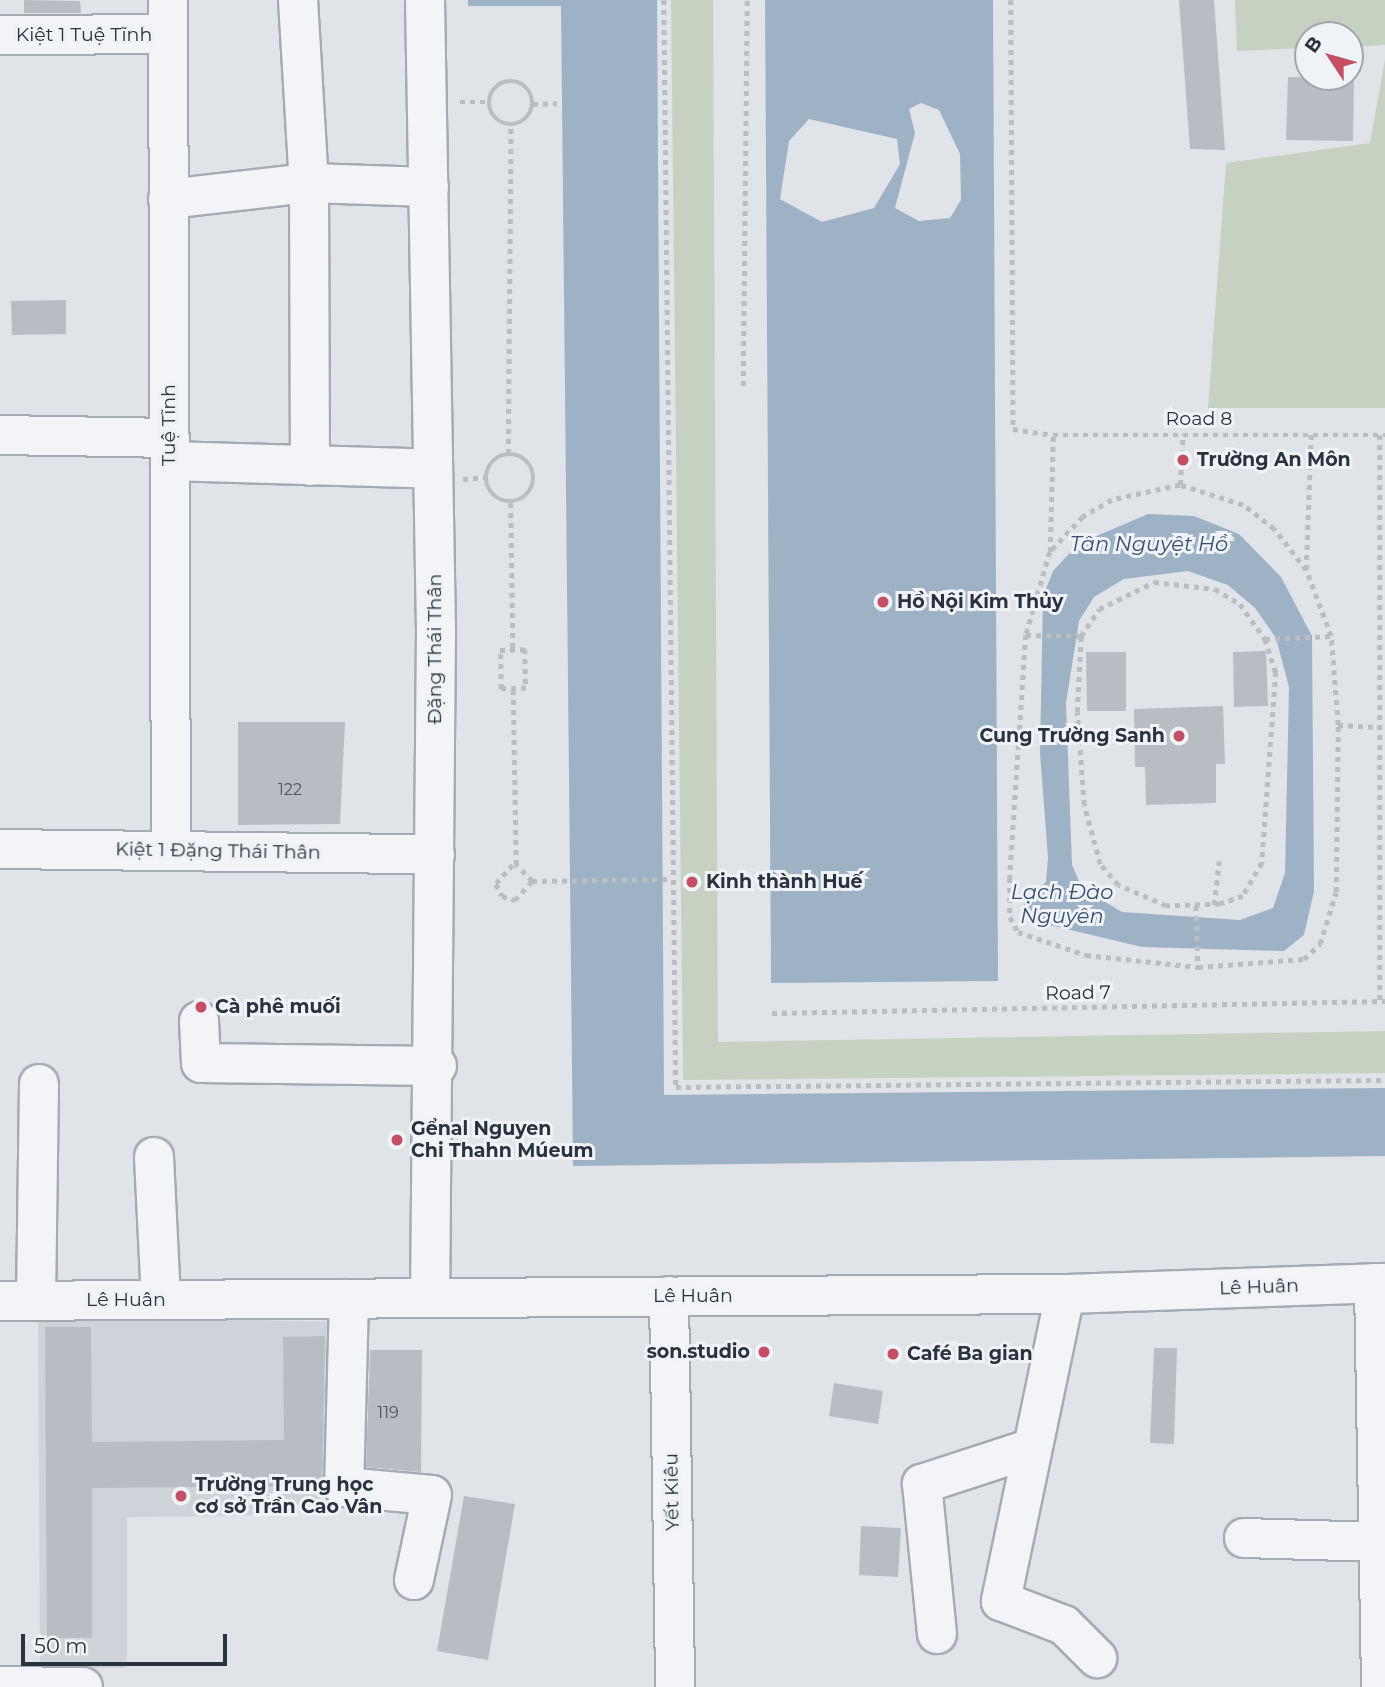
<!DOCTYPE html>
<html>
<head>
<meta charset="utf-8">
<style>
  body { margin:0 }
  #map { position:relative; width:1385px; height:1687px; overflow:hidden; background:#e0e3e8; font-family:Montserrat,sans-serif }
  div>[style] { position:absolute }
  .built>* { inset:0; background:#ced3da }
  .green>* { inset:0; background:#c6d1c2 }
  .water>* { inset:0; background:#9eb2c6 }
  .building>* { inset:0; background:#b8bdc4 }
  .path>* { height:4.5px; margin-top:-2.25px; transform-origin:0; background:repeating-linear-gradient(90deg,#babec3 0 5px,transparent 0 10px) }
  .path>.ring { margin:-2.25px; padding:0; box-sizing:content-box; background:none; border:4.5px solid #babec3; border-radius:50% }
  .roads { filter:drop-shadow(2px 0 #a6aab2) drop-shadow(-2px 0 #a6aab2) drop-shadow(0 2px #a6aab2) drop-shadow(0 -2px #a6aab2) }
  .minor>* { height:38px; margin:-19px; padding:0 19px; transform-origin:19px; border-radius:19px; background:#f2f4f7 }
  .dots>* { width:19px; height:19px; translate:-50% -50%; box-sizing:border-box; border:4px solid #eff2f6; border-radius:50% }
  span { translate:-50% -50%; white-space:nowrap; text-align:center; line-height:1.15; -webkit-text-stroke:6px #eff2f6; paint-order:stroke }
  .number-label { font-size:16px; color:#4e5560 }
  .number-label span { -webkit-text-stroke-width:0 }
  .street-label { font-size:19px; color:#2a323e }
  .poi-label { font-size:19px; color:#2a323e; font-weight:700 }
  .left { translate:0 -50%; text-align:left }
  .right { translate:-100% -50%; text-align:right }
  .water-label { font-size:21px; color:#37516f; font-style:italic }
  .north { position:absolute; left:1294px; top:21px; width:70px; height:70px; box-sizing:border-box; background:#eff2f6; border:2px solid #a0a5ac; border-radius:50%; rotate:306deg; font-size:19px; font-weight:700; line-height:28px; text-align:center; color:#2a323e }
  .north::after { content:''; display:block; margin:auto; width:24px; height:32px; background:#c44e62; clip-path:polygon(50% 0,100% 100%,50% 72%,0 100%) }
  .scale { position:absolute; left:21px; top:1634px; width:206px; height:32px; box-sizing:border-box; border:4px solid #2a323e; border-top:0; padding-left:9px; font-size:21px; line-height:24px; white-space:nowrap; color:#2a323e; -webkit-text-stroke:5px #eff2f6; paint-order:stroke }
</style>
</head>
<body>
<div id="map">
  <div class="built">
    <i style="clip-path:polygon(38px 1315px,341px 1322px,336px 1489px,311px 1502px,245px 1516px,127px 1517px,127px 1668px,40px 1668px)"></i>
  </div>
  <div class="green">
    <i style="clip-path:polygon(671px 0,713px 0,718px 1042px,1385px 1031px,1385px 1073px,683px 1080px)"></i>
    <i style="clip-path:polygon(1235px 0,1385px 0,1385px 45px,1350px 47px,1350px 35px,1308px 35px,1308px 48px,1237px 51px)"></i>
    <i style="clip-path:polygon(1385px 59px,1385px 408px,1208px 408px,1226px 163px,1370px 143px)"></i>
  </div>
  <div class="water">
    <i style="clip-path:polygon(468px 0,657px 0,664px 1095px,1385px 1088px,1385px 1156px,573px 1166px,561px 6px,468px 6px)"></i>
    <i style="clip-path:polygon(evenodd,765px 0,993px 0,998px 981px,771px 983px,765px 0,921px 103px,939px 110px,960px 154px,961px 200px,950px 218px,919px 221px,895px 208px,915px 133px,909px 109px,921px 103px,765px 0,809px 119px,897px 139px,900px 164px,874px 208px,822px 222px,780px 199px,789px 141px,809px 119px)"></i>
    <i style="clip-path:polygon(evenodd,1148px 514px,1194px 516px,1239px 534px,1281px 577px,1312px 636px,1314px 891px,1304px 935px,1284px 951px,1142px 947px,1020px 918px,1025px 900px,1046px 882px,1048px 858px,1040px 753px,1043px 596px,1053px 571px,1078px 544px,1148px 514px,1188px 571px,1228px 585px,1255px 608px,1276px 638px,1289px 687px,1285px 873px,1273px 908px,1240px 920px,1122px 912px,1082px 888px,1072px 865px,1066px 703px,1079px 621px,1094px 597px,1124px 579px,1188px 571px)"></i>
  </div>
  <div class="building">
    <i style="clip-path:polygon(24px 0,80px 1px,81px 13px,24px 13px)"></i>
    <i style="clip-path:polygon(1179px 0,1214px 0,1225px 150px,1190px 149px)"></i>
    <i style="clip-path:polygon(1288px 77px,1354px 78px,1353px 141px,1286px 140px)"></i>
    <i style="clip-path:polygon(66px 300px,66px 334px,12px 335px,11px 301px)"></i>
    <i style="clip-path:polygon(1266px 651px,1268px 706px,1234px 707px,1233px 652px)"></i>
    <i style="clip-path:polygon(1086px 652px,1126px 652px,1126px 711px,1087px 711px)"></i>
    <i style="clip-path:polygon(1223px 706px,1225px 764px,1216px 764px,1216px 803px,1146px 805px,1145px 767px,1135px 767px,1134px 709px)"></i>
    <i style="clip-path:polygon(238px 722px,345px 722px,340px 824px,238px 825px)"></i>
    <i style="clip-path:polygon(45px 1327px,91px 1327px,92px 1442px,284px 1440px,283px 1337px,325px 1336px,322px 1486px,92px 1488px,92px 1638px,47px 1638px)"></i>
    <i style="clip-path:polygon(1154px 1348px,1177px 1348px,1174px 1444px,1150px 1443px)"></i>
    <i style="clip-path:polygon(370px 1350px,422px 1350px,421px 1472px,366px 1467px)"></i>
    <i style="clip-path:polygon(834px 1383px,883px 1391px,878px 1424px,829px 1416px)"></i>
    <i style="clip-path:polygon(464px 1496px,515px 1504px,488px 1660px,437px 1651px)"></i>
    <i style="clip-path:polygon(861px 1526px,901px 1528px,898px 1577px,859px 1575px)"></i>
  </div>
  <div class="path">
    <i style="left:664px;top:0;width:1087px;rotate:89.37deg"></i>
    <i style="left:676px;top:1087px;width:709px;rotate:-0.57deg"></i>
    <i style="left:1011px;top:0;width:429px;rotate:89.7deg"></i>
    <i style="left:1013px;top:429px;width:40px;rotate:8.5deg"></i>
    <i style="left:1053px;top:435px;width:332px"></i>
    <i class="ring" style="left:489px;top:81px;width:39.5px;height:39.5px"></i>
    <i style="left:460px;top:102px;width:28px"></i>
    <i style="left:533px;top:104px;width:24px;rotate:-2deg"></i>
    <i style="left:743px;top:386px;width:386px;rotate:-89.4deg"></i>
    <i style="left:1380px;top:435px;width:566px;rotate:90deg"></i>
    <i class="ring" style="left:486px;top:454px;width:43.5px;height:43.5px"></i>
    <i style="left:508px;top:454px;width:329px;rotate:-89.5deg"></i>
    <i style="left:463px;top:479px;width:23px;rotate:-5deg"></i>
    <i style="left:1180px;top:485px;width:51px;rotate:-86.6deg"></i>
    <i style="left:511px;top:503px;width:147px;rotate:89.2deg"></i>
    <i style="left:1050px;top:552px;width:117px;rotate:-88.5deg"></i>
    <i style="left:1306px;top:570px;width:52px;rotate:-128deg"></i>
    <i style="left:1274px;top:529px;width:39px;rotate:-142deg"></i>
    <i style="left:1243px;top:505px;width:66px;rotate:-162.4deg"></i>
    <i style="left:1180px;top:485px;width:70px;rotate:167.6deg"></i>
    <i style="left:1112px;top:500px;width:34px;rotate:150deg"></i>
    <i style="left:1083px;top:517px;width:48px;rotate:133.3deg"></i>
    <i style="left:1050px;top:552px;width:86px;rotate:106.1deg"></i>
    <i style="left:1026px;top:635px;width:244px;rotate:93.8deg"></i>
    <i style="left:1010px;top:878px;width:39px;rotate:90deg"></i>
    <i style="left:1010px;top:917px;width:17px;rotate:62deg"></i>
    <i style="left:1018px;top:932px;width:72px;rotate:18.7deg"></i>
    <i style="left:1086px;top:955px;width:113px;rotate:6.1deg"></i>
    <i style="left:1198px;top:967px;width:106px;rotate:-4.3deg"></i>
    <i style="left:1304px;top:959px;width:22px;rotate:-43deg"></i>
    <i style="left:1320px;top:944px;width:54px;rotate:-72.9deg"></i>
    <i style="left:1336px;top:892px;width:167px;rotate:-89.3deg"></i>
    <i style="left:1338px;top:725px;width:89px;rotate:-94.5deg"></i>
    <i style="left:1331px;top:636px;width:71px;rotate:-110.7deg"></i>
    <i style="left:1306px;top:570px;width:137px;rotate:-87.9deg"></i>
    <i style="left:1154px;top:582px;width:61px;rotate:6.5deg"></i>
    <i style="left:1215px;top:589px;width:29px;rotate:31deg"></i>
    <i style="left:1240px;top:604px;width:43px;rotate:54.5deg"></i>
    <i style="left:1265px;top:639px;width:35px;rotate:72deg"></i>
    <i style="left:1276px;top:672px;width:192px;rotate:94.2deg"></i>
    <i style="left:1262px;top:863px;width:38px;rotate:120deg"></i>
    <i style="left:1243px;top:896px;width:24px;rotate:161deg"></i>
    <i style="left:1220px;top:904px;width:54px;rotate:177.9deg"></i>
    <i style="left:1166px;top:906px;width:52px;rotate:-156.4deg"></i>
    <i style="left:1118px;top:885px;width:28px;rotate:-131deg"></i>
    <i style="left:1100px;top:864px;width:61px;rotate:-105.2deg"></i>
    <i style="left:1084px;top:805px;width:93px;rotate:-94.3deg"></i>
    <i style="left:1077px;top:712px;width:76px;rotate:-87deg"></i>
    <i style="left:1081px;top:636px;width:32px;rotate:-56deg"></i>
    <i style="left:1099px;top:609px;width:61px;rotate:-26.1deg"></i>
    <i style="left:1026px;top:635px;width:55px;rotate:1deg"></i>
    <i style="left:1265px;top:639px;width:66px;rotate:-2.6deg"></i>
    <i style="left:525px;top:649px;width:39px;rotate:89deg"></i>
    <i style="left:526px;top:688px;width:25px;rotate:178deg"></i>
    <i style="left:501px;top:689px;width:39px;rotate:-91deg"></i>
    <i style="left:500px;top:650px;width:25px;rotate:-2deg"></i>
    <i style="left:1338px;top:725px;width:40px;rotate:2.9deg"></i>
    <i style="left:513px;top:865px;width:25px;rotate:132deg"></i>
    <i style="left:496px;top:884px;width:13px;rotate:63deg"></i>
    <i style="left:502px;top:896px;width:14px;rotate:17deg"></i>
    <i style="left:515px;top:900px;width:25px;rotate:-48deg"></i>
    <i style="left:532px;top:881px;width:23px;rotate:-135deg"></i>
    <i style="left:516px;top:865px;width:177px;rotate:-91deg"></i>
    <i style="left:532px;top:881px;width:138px;rotate:-0.8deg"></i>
    <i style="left:1214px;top:905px;width:44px;rotate:-83.5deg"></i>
    <i style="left:1196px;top:906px;width:61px;rotate:88.1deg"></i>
    <i style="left:772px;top:1013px;width:613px;rotate:-1.12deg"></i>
  </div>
  <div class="roads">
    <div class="minor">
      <i style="left:168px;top:0;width:851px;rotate:89.8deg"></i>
      <i style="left:298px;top:0;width:183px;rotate:86.6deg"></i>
      <i style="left:309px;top:183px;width:283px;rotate:89.8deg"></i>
      <i style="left:425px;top:0;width:630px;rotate:89deg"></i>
      <i style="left:436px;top:630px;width:668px;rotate:90.51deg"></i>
      <i style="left:0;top:35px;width:167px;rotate:-0.3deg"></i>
      <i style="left:168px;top:199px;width:142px;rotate:-6.5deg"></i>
      <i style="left:309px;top:183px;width:120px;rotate:1.9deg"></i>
      <i style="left:0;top:435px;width:169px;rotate:1deg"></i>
      <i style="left:170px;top:461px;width:263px;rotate:1.7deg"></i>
      <i style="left:0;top:849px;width:435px;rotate:0.7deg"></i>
      <i style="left:199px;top:1021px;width:42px;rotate:87.3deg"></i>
      <i style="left:201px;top:1063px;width:236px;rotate:0.7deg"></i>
      <i style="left:154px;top:1157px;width:143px;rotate:87.2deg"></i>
      <i style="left:1374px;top:1283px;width:404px;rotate:89deg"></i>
      <i style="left:1065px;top:1294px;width:314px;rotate:101.8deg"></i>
      <i style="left:1001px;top:1601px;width:67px;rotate:20.9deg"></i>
      <i style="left:1064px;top:1625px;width:47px;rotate:45deg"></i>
      <i style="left:669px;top:1296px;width:391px;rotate:89.1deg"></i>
      <i style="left:349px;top:1299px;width:188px;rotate:91.5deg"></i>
      <i style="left:344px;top:1487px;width:88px;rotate:5.2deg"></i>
      <i style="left:432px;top:1495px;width:87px;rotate:102deg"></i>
      <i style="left:36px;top:1300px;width:216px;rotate:-89.2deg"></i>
      <i style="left:0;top:1301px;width:1065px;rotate:-0.38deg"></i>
      <i style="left:1065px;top:1294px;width:320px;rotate:-2deg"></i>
      <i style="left:1244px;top:1538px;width:134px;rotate:1.7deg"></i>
      <i style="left:937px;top:1634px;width:151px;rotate:-95.7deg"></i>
      <i style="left:922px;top:1484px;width:113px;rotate:-18.1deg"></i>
      <i style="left:0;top:1686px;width:83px;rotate:0.7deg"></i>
    </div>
  </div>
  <div class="dots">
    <i style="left:1183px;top:460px;background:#c44e62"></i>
    <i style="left:883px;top:602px;background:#c44e62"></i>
    <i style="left:1179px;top:736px;background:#c44e62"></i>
    <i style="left:692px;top:882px;background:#c44e62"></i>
    <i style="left:201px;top:1007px;background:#c44e62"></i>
    <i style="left:397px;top:1140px;background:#c44e62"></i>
    <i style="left:764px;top:1352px;background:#c44e62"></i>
    <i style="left:893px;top:1354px;background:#c44e62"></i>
    <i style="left:181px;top:1496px;background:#c44e62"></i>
  </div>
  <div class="number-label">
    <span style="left:290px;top:790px">122</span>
    <span style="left:388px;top:1413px">119</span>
  </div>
  <div class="street-label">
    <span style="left:84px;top:35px">Kiệt 1 Tuệ Tĩnh</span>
    <span style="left:1199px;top:419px">Road 8</span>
    <span style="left:169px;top:425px;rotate:-90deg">Tuệ Tĩnh</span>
    <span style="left:435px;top:649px;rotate:-90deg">Đặng Thái Thân</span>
    <span style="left:218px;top:851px;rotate:1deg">Kiệt 1 Đặng Thái Thân</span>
    <span style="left:1078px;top:993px;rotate:-1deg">Road 7</span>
    <span style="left:1259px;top:1287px;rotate:-2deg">Lê Huân</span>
    <span style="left:693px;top:1296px">Lê Huân</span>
    <span style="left:126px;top:1300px">Lê Huân</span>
    <span style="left:672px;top:1492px;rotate:-91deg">Yết Kiêu</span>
  </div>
  <div class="poi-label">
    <span class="left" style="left:1197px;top:460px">Trường An Môn</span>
    <span class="left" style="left:897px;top:602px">Hồ Nội Kim Thủy</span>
    <span class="right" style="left:1165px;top:736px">Cung Trường Sanh</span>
    <span class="left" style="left:706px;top:882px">Kinh thành Huế</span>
    <span class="left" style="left:215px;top:1007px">Cà phê muối</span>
    <span class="left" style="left:411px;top:1140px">Gểnal Nguyen<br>Chi Thahn Múeum</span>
    <span class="right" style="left:750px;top:1352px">son.studio</span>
    <span class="left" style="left:907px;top:1354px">Café Ba gian</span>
    <span class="left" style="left:195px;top:1496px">Trường Trung học<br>cơ sở Trần Cao Vân</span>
  </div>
  <div class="water-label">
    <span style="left:1149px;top:544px">Tân Nguyệt Hồ</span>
    <span style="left:1062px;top:904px">Lạch Đào<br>Nguyên</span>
  </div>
  <div class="north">B</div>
  <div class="scale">50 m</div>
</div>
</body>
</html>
